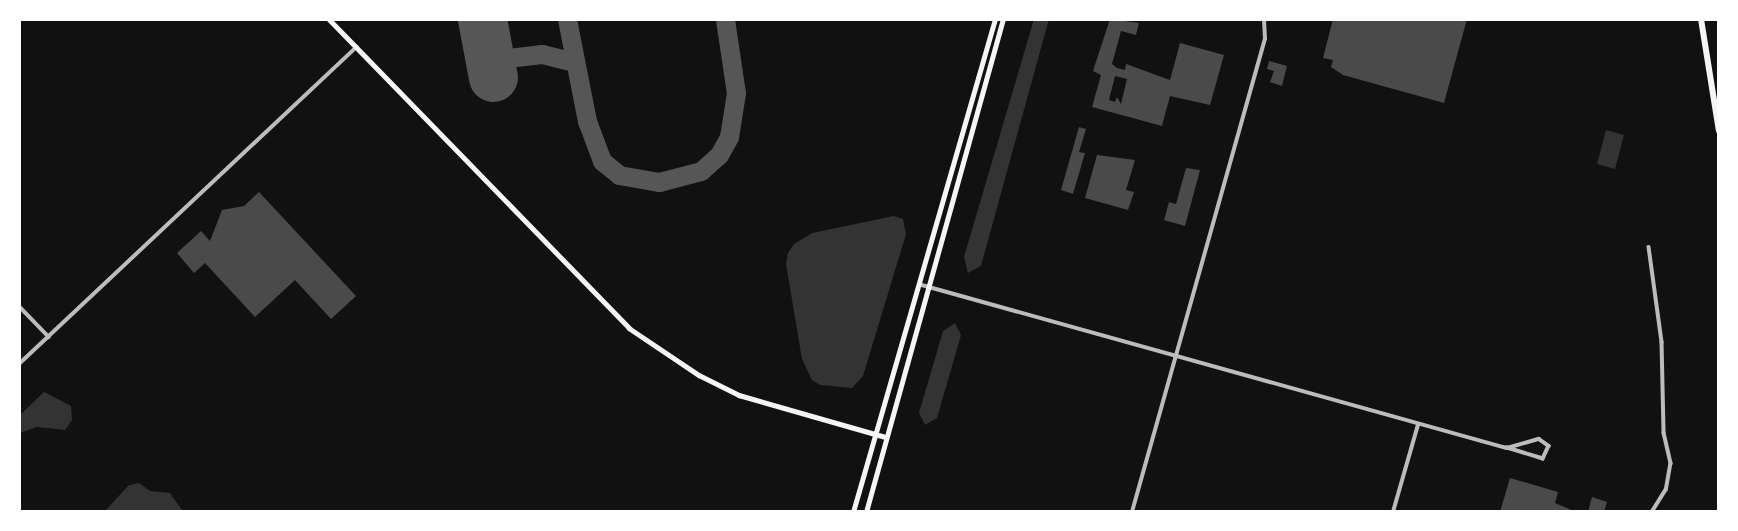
<!DOCTYPE html>
<html>
<head>
<meta charset="utf-8">
<style>
  body { margin:0 }
  #map { position:relative; width:1738px; height:531px; overflow:hidden; background:#111; font-family:"Space Grotesk",sans-serif }
  div>[style] { position:absolute }
  .water>* { inset:0; background:#333 }
  .taxiway>* { height:19px; margin:-9.5px; padding:0 9.5px; transform-origin:9.5px; border-radius:9.5px; background:#565656 }
  .runway>* { height:49px; margin:-24.5px; padding:0 24.5px; transform-origin:24.5px; border-radius:24.5px; background:#565656 }
  .building>* { inset:0; background:#4a4a4a }
  .minor>* { height:3.5px; margin:-1.75px; padding:0 1.75px; transform-origin:1.75px; border-radius:1.75px; background:#bcbcbc }
  .secondary>* { height:4.5px; margin:-2.25px; padding:0 2.25px; transform-origin:2.25px; border-radius:2.25px; background:#f5f5f5 }
  .motorway>* { height:6px; margin:-3px; padding:0 3px; transform-origin:3px; border-radius:3px; background:#f5f5f5 }
  span { translate:-50% -50%; white-space:nowrap; text-align:center; line-height:1.15; -webkit-text-stroke:7px #fff; paint-order:stroke }
  .frame { position:absolute; inset:0; border:21px solid #fff; pointer-events:none }
</style>
</head>
<body>
<div id="map">
  <div class="water">
    <i style="clip-path:polygon(1034px 19px,1049px 19px,981px 266px,968px 273px,964px 257px)"></i>
    <i style="clip-path:polygon(1606px 130px,1624px 135px,1615px 169px,1597px 164px)"></i>
    <i style="clip-path:polygon(894px 216px,903px 219px,906px 234px,863px 376px,852px 388px,820px 385px,812px 380px,802px 359px,786px 264px,788px 253px,794px 244px,812px 233px)"></i>
    <i style="clip-path:polygon(955px 323px,961px 335px,937px 418px,925px 425px,919px 413px,943px 331px)"></i>
    <i style="clip-path:polygon(44px 392px,71px 406px,72px 420px,65px 430px,37px 427px,19px 433px,19px 416px)"></i>
    <i style="clip-path:polygon(139px 483px,150px 491px,170px 493px,182px 510px,104px 512px,129px 485px)"></i>
  </div>
  <div class="taxiway">
    <i style="left:567px;top:19px;width:104px;rotate:78.9deg"></i>
    <i style="left:587px;top:121px;width:43px;rotate:69.4deg"></i>
    <i style="left:602px;top:161px;width:22px;rotate:39deg"></i>
    <i style="left:619px;top:175px;width:41px;rotate:9.9deg"></i>
    <i style="left:659px;top:182px;width:43px;rotate:-14.7deg"></i>
    <i style="left:701px;top:171px;width:24px;rotate:-42deg"></i>
    <i style="left:719px;top:155px;width:21px;rotate:-61deg"></i>
    <i style="left:729px;top:137px;width:45px;rotate:-81deg"></i>
    <i style="left:736px;top:93px;width:75px;rotate:-98.5deg"></i>
    <i style="left:490px;top:60px;width:52px;rotate:-6.6deg"></i>
    <i style="left:542px;top:54px;width:34px;rotate:14deg"></i>
  </div>
  <div class="runway">
    <i style="left:482px;top:19px;width:59px;rotate:79.3deg"></i>
  </div>
  <div class="building">
    <i style="clip-path:polygon(evenodd,1110px 19px,1139px 23px,1136px 35px,1121px 31px,1112px 64px,1117px 68px,1125px 70px,1126px 64px,1170px 80px,1180px 43px,1224px 55px,1210px 105px,1170px 96px,1162px 126px,1092px 107px,1101px 75px,1093px 71px,1110px 19px,1115px 76px,1127px 79px,1121px 104px,1117px 97px,1115px 102px,1109px 100px,1115px 76px)"></i>
    <i style="clip-path:polygon(1333px 19px,1467px 19px,1444px 103px,1343px 75px,1331px 67px,1333px 60px,1323px 58px)"></i>
    <i style="clip-path:polygon(1269px 61px,1287px 66px,1282px 86px,1270px 82px,1274px 71px,1267px 69px)"></i>
    <i style="clip-path:polygon(1079px 127px,1086px 129px,1079px 152px,1085px 153px,1073px 194px,1061px 190px)"></i>
    <i style="clip-path:polygon(1097px 155px,1135px 160px,1126px 190px,1134px 192px,1128px 210px,1085px 198px)"></i>
    <i style="clip-path:polygon(1186px 168px,1200px 170px,1185px 226px,1164px 220px,1169px 202px,1176px 204px)"></i>
    <i style="clip-path:polygon(259px 192px,356px 296px,331px 319px,295px 280px,255px 317px,205px 263px,194px 273px,177px 253px,201px 231px,210px 241px,222px 210px,244px 206px)"></i>
    <i style="clip-path:polygon(1510px 478px,1558px 492px,1555px 503px,1576px 512px,1500px 512px)"></i>
    <i style="clip-path:polygon(1592px 497px,1607px 502px,1604px 512px,1588px 512px)"></i>
  </div>
  <div class="minor">
    <i style="left:1649px;top:247px;width:96px;rotate:82.2deg"></i>
    <i style="left:1662px;top:342px;width:91px;rotate:88.7deg"></i>
    <i style="left:1664px;top:433px;width:31px;rotate:77deg"></i>
    <i style="left:1671px;top:463px;width:27px;rotate:100deg"></i>
    <i style="left:1666px;top:490px;width:26px;rotate:122deg"></i>
    <i style="left:922px;top:285px;width:607px;rotate:15.57deg"></i>
    <i style="left:19px;top:306px;width:43px;rotate:45.9deg"></i>
    <i style="left:19px;top:364px;width:463px;rotate:-43.2deg"></i>
    <i style="left:1539px;top:439px;width:12px;rotate:35deg"></i>
    <i style="left:1549px;top:446px;width:14px;rotate:115deg"></i>
    <i style="left:1543px;top:459px;width:38px;rotate:-163deg"></i>
    <i style="left:1507px;top:448px;width:33px;rotate:-16deg"></i>
    <i style="left:1132px;top:512px;width:491px;rotate:-74.3deg"></i>
    <i style="left:1265px;top:39px;width:20px;rotate:-93deg"></i>
    <i style="left:1393px;top:512px;width:91px;rotate:-74deg"></i>
  </div>
  <div class="secondary">
    <i style="left:329px;top:19px;width:431px;rotate:45.8deg"></i>
    <i style="left:629px;top:328px;width:84px;rotate:33.9deg"></i>
    <i style="left:699px;top:375px;width:45px;rotate:26.6deg"></i>
    <i style="left:739px;top:395px;width:152px;rotate:16deg"></i>
    <i style="left:853px;top:512px;width:513px;rotate:-73.93deg"></i>
    <i style="left:866px;top:512px;width:512px;rotate:-74.47deg"></i>
  </div>
  <div class="motorway">
    <i style="left:1701px;top:19px;width:113px;rotate:80.9deg"></i>
  </div>
  <div class="frame"></div>
</div>
</body>
</html>
